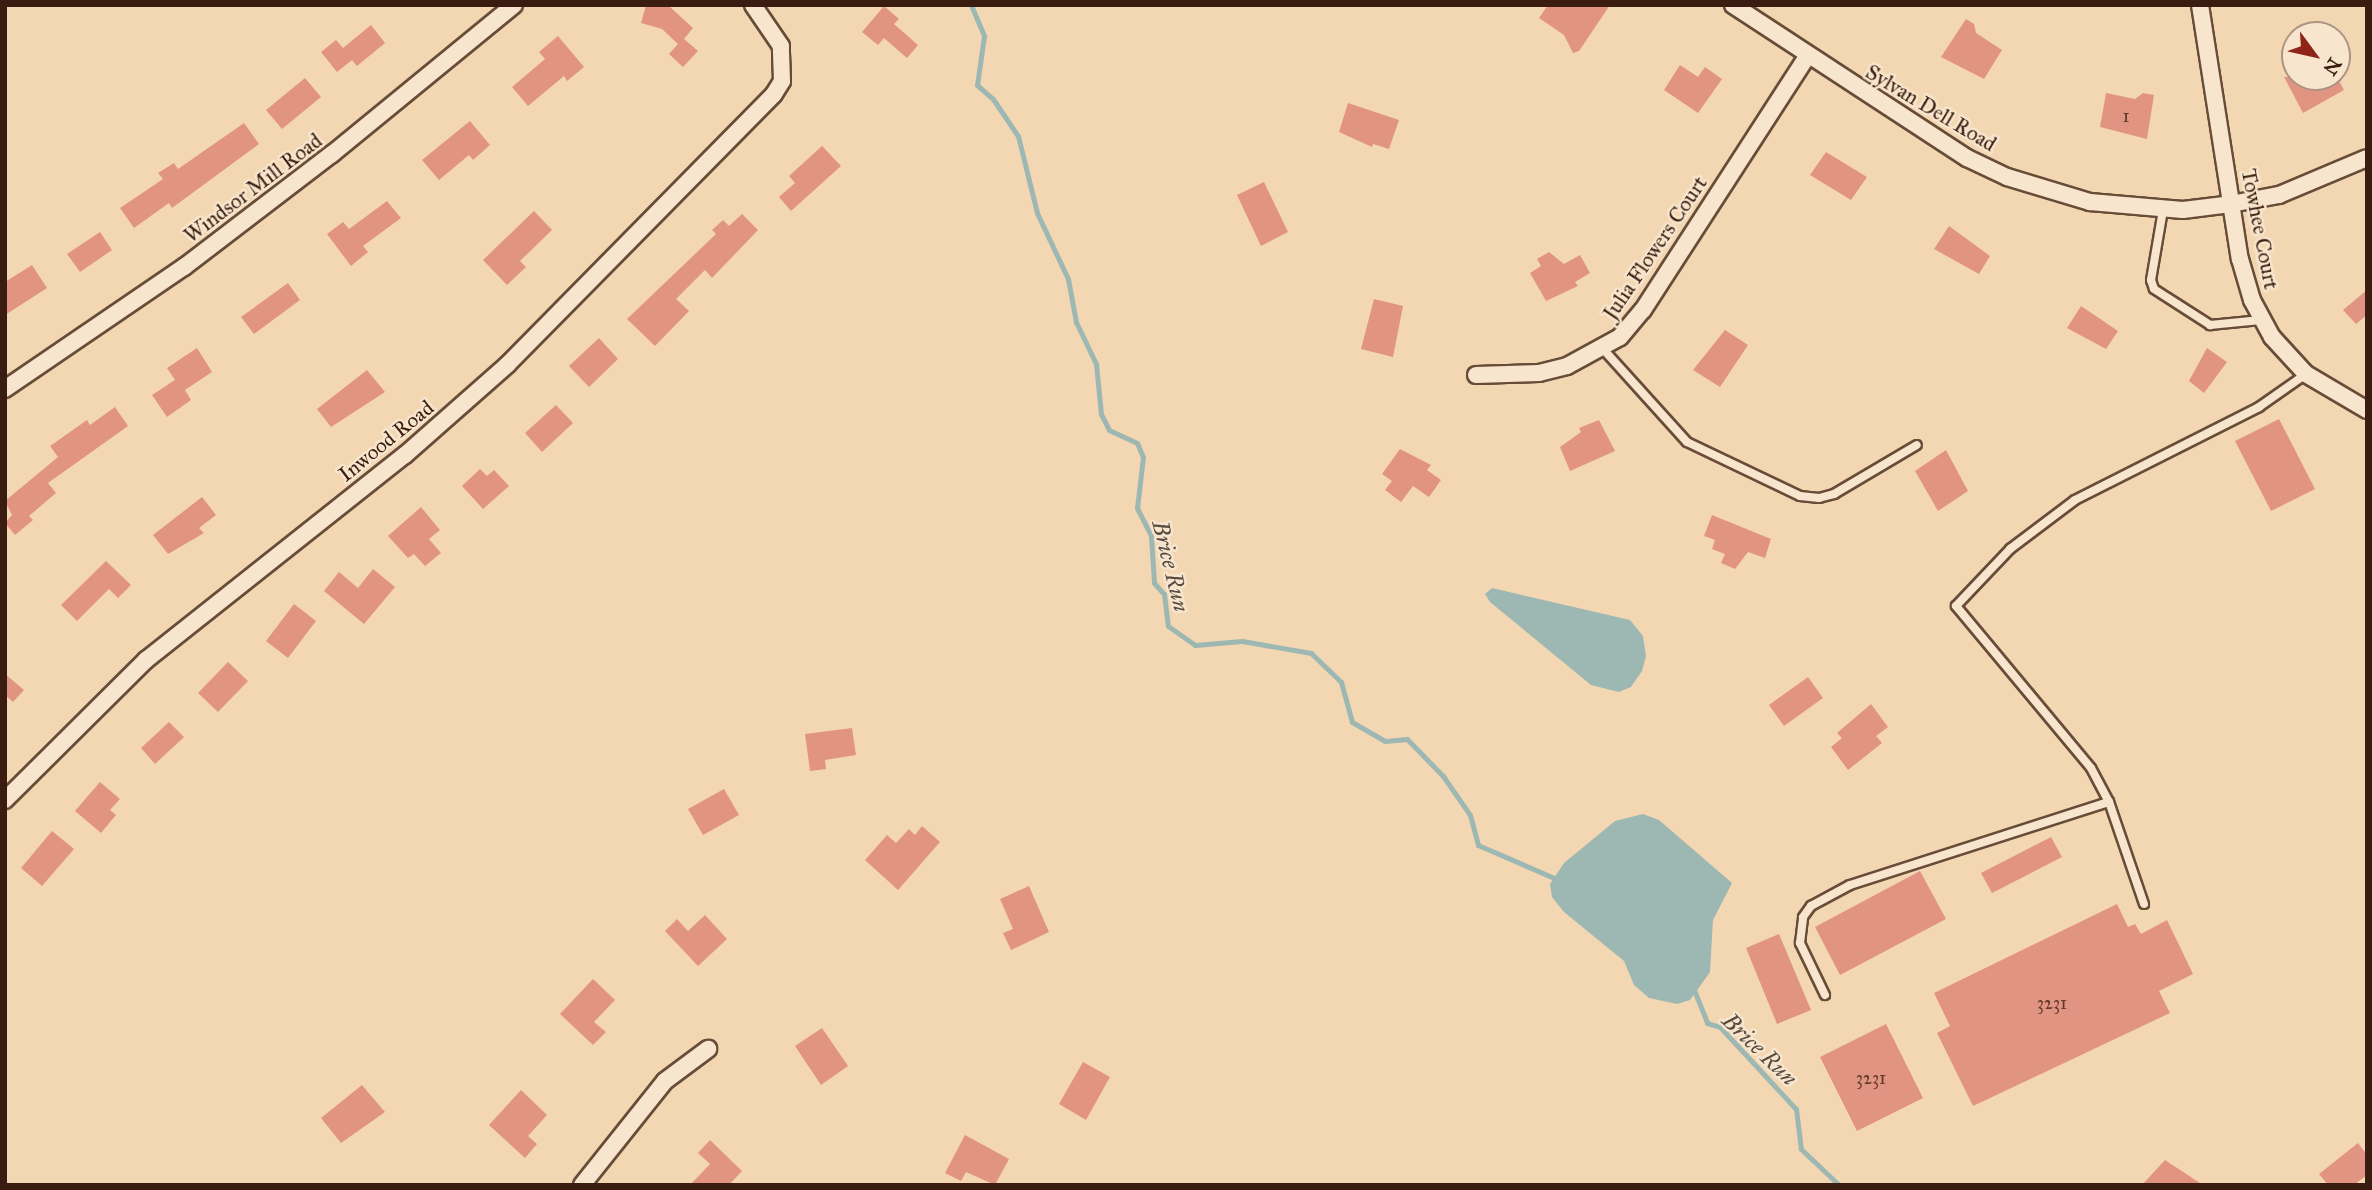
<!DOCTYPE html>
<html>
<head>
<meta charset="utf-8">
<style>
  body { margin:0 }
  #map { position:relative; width:2372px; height:1190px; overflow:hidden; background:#f3d7b2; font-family:"IM FELL Great Primer",serif }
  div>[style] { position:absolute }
  .water>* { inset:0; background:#9db8b3 }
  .stream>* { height:5px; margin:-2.5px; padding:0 2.5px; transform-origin:2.5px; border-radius:2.5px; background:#9db8b3 }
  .building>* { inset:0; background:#e29483 }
  .roads { filter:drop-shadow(2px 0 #684c38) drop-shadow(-2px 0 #684c38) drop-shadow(0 2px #684c38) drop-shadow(0 -2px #684c38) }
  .lane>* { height:8px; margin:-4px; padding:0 4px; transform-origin:4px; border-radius:4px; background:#f7e5cd }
  .street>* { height:16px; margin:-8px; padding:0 8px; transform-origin:8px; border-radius:8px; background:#f7e5cd }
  span { translate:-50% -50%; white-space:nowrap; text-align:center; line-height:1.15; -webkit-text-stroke:5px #f7e5cd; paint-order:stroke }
  .number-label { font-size:18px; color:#643b2d }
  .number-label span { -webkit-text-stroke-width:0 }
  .street-label { font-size:21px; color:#3a1d10 }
  .water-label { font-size:23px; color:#584c41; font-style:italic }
  .frame { position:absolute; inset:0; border:7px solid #3a1d10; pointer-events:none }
  .north { position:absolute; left:2281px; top:21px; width:70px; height:70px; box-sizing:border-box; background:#f7e5cd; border:2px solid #ab9581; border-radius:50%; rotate:123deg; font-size:19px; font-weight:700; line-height:28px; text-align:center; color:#3a1d10 }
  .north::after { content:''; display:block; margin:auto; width:24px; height:32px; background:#8f2418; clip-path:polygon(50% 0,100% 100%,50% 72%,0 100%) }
</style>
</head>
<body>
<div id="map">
  <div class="water">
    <i style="clip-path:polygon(1492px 588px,1630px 620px,1643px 636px,1646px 656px,1642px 671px,1631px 687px,1619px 692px,1591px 685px,1490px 602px,1485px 594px)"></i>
    <i style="clip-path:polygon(1643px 814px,1659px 820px,1732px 883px,1713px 920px,1710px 972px,1690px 1000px,1677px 1004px,1649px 998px,1634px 985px,1624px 961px,1564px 912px,1552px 897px,1550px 884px,1564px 863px,1615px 821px)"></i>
  </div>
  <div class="stream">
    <i style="left:971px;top:5px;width:34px;rotate:67deg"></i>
    <i style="left:984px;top:36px;width:49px;rotate:98.1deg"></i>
    <i style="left:977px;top:85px;width:21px;rotate:41deg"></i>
    <i style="left:993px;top:99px;width:45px;rotate:56deg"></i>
    <i style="left:1018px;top:136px;width:79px;rotate:76.1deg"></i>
    <i style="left:1037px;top:213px;width:73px;rotate:64.8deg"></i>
    <i style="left:1068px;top:279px;width:44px;rotate:79.5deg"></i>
    <i style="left:1076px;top:322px;width:47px;rotate:64.5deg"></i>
    <i style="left:1096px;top:364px;width:50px;rotate:84.3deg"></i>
    <i style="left:1101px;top:414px;width:18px;rotate:63deg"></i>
    <i style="left:1109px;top:430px;width:31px;rotate:25deg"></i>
    <i style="left:1137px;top:443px;width:15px;rotate:67deg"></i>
    <i style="left:1143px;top:457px;width:51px;rotate:96.7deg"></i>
    <i style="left:1137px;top:508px;width:31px;rotate:63deg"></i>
    <i style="left:1151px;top:536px;width:47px;rotate:86.3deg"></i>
    <i style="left:1154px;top:583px;width:15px;rotate:48deg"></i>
    <i style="left:1164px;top:594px;width:32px;rotate:83deg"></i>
    <i style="left:1168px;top:626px;width:33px;rotate:35deg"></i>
    <i style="left:1195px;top:645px;width:47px;rotate:-4.9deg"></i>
    <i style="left:1242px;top:641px;width:70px;rotate:9.9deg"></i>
    <i style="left:1311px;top:653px;width:42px;rotate:44deg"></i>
    <i style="left:1341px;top:682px;width:41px;rotate:74.6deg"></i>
    <i style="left:1352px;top:722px;width:38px;rotate:30deg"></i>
    <i style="left:1385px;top:741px;width:22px;rotate:-5deg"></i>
    <i style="left:1407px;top:739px;width:52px;rotate:45.8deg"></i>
    <i style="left:1443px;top:776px;width:47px;rotate:55.3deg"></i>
    <i style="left:1470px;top:815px;width:31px;rotate:75deg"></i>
    <i style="left:1478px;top:845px;width:88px;rotate:23.4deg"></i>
    <i style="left:1694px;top:990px;width:35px;rotate:68deg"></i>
    <i style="left:1707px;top:1023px;width:14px;rotate:17deg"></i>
    <i style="left:1720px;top:1027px;width:112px;rotate:47.2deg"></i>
    <i style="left:1796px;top:1109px;width:40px;rotate:82.9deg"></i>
    <i style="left:1801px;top:1149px;width:52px;rotate:43.5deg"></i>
  </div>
  <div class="building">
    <i style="clip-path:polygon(646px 5px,669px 6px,693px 28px,684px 39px,698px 51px,683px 67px,669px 54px,678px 44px,662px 29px,641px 23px)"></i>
    <i style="clip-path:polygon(1548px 5px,1610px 5px,1579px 51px,1573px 53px,1564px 35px,1539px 18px)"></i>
    <i style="clip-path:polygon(884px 6px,899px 19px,894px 24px,918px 45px,907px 58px,884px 38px,878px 45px,862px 32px)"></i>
    <i style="clip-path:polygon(1966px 19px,1974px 24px,1976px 33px,2002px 50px,1984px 79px,1941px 57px)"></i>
    <i style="clip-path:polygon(371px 25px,385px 43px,357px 66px,352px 60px,337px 72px,321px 52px,336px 40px,343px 48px)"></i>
    <i style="clip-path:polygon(558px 36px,584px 67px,567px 81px,564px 76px,528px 106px,512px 87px,545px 59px,539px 52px)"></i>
    <i style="clip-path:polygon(1680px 65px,1698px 77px,1705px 67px,1722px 79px,1698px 113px,1664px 90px)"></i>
    <i style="clip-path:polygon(2284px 77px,2337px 77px,2344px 90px,2303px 113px)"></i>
    <i style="clip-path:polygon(305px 78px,321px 97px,282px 129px,266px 110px)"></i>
    <i style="clip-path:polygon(2106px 93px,2135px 99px,2143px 93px,2154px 95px,2147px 139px,2100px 127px)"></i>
    <i style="clip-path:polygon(1348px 103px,1399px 120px,1389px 149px,1373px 144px,1372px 147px,1339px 132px)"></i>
    <i style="clip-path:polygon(470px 121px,490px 145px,473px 160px,469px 155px,439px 180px,422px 160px)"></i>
    <i style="clip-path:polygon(244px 123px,259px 144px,172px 208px,169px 203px,134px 228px,120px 208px,163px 179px,158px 173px,174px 163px,178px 169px)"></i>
    <i style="clip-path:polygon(822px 146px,841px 166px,791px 211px,779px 197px,795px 183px,789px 176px)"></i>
    <i style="clip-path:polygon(1826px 152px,1867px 177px,1851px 200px,1810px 175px)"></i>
    <i style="clip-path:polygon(1264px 182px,1288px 232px,1261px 246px,1237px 195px)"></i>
    <i style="clip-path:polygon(387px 201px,401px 218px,363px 246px,368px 252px,351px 266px,327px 234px,343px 222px,349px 229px)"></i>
    <i style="clip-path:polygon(534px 211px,552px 230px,520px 261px,526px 267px,507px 285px,483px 260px)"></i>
    <i style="clip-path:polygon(742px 214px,758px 230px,712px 278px,705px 270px,676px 299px,689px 311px,655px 346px,627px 319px,716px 234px,712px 230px,723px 220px,729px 226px)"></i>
    <i style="clip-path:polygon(1949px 226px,1990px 256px,1979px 274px,1934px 249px)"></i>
    <i style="clip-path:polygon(100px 232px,112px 250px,80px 272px,67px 254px)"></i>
    <i style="clip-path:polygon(1549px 252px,1564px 264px,1580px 255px,1590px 273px,1575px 282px,1578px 286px,1546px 301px,1530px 273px,1541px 266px,1537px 259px)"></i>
    <i style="clip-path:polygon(32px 265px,47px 288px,5px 315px,5px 282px)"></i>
    <i style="clip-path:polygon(288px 283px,300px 300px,254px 334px,241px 317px)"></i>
    <i style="clip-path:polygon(2367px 290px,2367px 315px,2356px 324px,2343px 310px)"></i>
    <i style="clip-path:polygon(1374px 299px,1403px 306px,1393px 357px,1361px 349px)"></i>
    <i style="clip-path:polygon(2081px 306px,2118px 331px,2106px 349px,2067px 328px)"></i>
    <i style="clip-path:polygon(1725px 330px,1748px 345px,1720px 387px,1693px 370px)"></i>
    <i style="clip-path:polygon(599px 338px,618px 359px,589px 387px,569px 366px)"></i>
    <i style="clip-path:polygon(197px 348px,212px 372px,185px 390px,191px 400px,167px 417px,152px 395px,175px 380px,167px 368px)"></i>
    <i style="clip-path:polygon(2207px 348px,2227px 362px,2204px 393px,2189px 381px)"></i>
    <i style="clip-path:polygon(367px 370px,385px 392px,331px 427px,317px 409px)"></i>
    <i style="clip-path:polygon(556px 405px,573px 423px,542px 452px,525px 433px)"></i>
    <i style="clip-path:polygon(115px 407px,128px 426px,48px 483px,56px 493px,29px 516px,33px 520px,15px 535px,5px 523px,12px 515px,5px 501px,58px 457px,50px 446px,87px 420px,90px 425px)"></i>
    <i style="clip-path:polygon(2279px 419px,2315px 489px,2271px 511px,2235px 441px)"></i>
    <i style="clip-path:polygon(1599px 420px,1615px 451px,1570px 471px,1560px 447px,1581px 432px,1579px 428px)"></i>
    <i style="clip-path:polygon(1400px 449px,1431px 465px,1427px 470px,1441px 480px,1429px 497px,1413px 486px,1401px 502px,1385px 490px,1392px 481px,1382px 474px)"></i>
    <i style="clip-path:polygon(1946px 450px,1968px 491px,1938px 511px,1915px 471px)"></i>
    <i style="clip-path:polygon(480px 469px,487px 476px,494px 470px,509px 486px,483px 509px,462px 486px)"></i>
    <i style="clip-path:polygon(202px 497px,216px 515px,199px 528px,204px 533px,168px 554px,153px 535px)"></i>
    <i style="clip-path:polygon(421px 507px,440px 530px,429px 539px,441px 553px,425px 566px,414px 554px,408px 558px,388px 536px)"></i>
    <i style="clip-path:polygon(1712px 515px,1771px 539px,1765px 558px,1748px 552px,1735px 569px,1721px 563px,1725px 554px,1712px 549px,1715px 540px,1704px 536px)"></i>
    <i style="clip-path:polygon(106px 561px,131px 585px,118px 598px,109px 589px,77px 621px,61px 605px)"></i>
    <i style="clip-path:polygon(373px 569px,395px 587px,364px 624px,324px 591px,339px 572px,358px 588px)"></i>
    <i style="clip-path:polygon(294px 604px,316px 621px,288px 658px,266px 641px)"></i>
    <i style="clip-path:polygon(228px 662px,248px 681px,218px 712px,198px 693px)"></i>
    <i style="clip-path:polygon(5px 674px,24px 690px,13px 702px,5px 695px)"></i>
    <i style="clip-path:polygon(1808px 677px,1823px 698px,1784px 726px,1769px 705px)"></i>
    <i style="clip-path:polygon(1871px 704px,1888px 727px,1876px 736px,1882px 743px,1848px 770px,1831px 747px,1842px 738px,1837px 733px)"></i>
    <i style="clip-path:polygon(169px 722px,184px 737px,155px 764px,141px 748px)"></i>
    <i style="clip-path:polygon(852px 728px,856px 755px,825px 760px,826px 769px,810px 771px,805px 734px)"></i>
    <i style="clip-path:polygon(100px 782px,120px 799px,110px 810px,116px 815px,101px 833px,75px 811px)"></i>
    <i style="clip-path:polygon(724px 789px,739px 815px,703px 835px,688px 809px)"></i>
    <i style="clip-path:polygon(922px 826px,940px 842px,898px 890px,865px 860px,887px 835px,896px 843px,909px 829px,915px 835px)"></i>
    <i style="clip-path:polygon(52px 831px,74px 849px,42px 886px,21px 868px)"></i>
    <i style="clip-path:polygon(2051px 837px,2062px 857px,1992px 893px,1981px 873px)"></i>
    <i style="clip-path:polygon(1920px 871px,1946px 919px,1840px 975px,1815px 927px)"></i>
    <i style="clip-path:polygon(1029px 886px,1049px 932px,1011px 950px,1003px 933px,1013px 929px,1000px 899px)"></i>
    <i style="clip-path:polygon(2117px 904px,2128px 927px,2135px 924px,2141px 934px,2167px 920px,2193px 974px,2159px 991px,2170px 1013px,1973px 1106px,1937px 1033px,1950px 1026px,1934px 993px)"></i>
    <i style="clip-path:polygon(705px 915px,727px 939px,698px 966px,665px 931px,677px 919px,688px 931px)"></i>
    <i style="clip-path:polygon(1779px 934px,1811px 1010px,1777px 1024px,1746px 948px)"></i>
    <i style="clip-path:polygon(593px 979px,615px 1000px,594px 1022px,606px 1032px,593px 1045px,560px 1014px)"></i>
    <i style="clip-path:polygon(1886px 1024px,1923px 1098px,1857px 1131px,1820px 1057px)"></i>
    <i style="clip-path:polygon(822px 1028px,848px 1066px,821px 1085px,795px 1046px)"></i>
    <i style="clip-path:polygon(1083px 1062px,1110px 1077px,1086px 1120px,1059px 1104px)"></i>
    <i style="clip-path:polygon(362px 1085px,385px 1112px,341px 1143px,321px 1118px)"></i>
    <i style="clip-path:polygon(521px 1090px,547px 1115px,528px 1136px,537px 1144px,525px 1158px,489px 1125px)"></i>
    <i style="clip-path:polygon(965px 1135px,1009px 1159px,995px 1185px,966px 1172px,961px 1181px,945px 1173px)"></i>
    <i style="clip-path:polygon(710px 1140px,742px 1171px,729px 1185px,690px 1185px,710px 1164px,698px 1153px)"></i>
    <i style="clip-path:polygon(2358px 1143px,2367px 1155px,2367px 1175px,2354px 1185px,2328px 1185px,2319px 1174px)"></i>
    <i style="clip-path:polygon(2165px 1160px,2203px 1185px,2142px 1185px)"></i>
  </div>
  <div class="roads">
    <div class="lane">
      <i style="left:2163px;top:210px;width:71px;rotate:99.7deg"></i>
      <i style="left:2151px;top:280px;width:9px;rotate:72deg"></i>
      <i style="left:2154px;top:289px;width:67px;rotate:32.7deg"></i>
      <i style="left:2210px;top:325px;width:51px;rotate:-5.6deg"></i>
      <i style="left:1603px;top:349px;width:125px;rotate:47.9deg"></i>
      <i style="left:1687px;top:442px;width:125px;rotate:25.5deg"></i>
      <i style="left:1800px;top:496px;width:19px;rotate:6deg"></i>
      <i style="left:1819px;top:498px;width:16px;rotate:-15deg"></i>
      <i style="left:1834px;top:494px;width:96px;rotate:-30.6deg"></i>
      <i style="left:2144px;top:904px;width:108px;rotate:-108.9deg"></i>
      <i style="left:2109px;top:802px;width:38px;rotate:-118deg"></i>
      <i style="left:2091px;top:768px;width:211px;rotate:-129.8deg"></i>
      <i style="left:1956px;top:606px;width:79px;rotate:-46.5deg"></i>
      <i style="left:2010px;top:549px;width:81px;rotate:-37deg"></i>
      <i style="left:2075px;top:500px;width:206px;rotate:-26.8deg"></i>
      <i style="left:2259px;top:407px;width:57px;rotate:-35.1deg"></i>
      <i style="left:1825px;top:995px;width:58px;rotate:-115.7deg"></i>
      <i style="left:1800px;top:943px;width:26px;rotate:-83deg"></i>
      <i style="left:1803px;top:917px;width:14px;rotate:-54deg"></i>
      <i style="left:1811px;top:906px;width:44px;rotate:-28.3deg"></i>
      <i style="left:1850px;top:885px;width:272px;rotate:-17.8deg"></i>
    </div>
    <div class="street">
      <i style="left:1733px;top:5px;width:280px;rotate:33.2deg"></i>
      <i style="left:1967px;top:158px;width:44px;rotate:25.4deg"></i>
      <i style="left:2007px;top:177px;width:87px;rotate:16.8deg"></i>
      <i style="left:2090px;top:202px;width:93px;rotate:4.9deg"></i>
      <i style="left:2183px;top:210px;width:48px;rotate:-7.1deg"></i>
      <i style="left:2231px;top:204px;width:49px;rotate:-10.6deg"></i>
      <i style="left:2279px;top:195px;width:95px;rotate:-22.8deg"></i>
      <i style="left:2200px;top:5px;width:257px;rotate:81.1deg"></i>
      <i style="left:2240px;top:259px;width:43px;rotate:73.7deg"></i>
      <i style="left:2252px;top:300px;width:42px;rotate:61.6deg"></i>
      <i style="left:2272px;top:337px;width:50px;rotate:47.4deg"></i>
      <i style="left:2306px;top:374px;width:71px;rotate:30.5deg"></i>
      <i style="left:1476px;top:375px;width:63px;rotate:-1.8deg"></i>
      <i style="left:1539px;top:373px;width:29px;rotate:-14deg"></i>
      <i style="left:1567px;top:366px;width:60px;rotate:-28.7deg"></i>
      <i style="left:1620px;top:337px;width:35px;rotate:-50deg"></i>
      <i style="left:1643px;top:310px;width:304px;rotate:-57.1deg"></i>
      <i style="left:5px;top:389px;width:217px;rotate:-34.3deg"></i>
      <i style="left:184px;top:267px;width:186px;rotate:-37.4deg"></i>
      <i style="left:332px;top:154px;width:235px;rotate:-39.3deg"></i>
      <i style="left:5px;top:800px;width:199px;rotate:-44.8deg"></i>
      <i style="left:146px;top:660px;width:330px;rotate:-38.4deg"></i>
      <i style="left:405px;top:455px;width:136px;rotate:-41.4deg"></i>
      <i style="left:507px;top:365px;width:380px;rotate:-45.4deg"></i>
      <i style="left:774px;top:94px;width:15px;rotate:-58deg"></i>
      <i style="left:782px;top:81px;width:35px;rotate:-92deg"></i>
      <i style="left:781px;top:46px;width:50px;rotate:-124.3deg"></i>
      <i style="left:582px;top:1185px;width:133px;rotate:-51.4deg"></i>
      <i style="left:665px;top:1081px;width:54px;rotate:-36.7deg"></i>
    </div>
  </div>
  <div class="number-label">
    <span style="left:2126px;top:116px">1</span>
    <span style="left:2052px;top:1003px">3231</span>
    <span style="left:1871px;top:1078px">3231</span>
  </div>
  <div class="street-label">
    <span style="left:1931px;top:108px;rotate:31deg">Sylvan Dell Road</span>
    <span style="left:253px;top:188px;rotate:-37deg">Windsor Mill Road</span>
    <span style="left:2260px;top:229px;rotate:79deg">Towhee Court</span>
    <span style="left:1655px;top:248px;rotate:-56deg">Julia Flowers Court</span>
    <span style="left:386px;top:441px;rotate:-39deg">Inwood Road</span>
  </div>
  <div class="water-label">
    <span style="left:1171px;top:566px;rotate:76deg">Brice Run</span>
    <span style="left:1760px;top:1049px;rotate:44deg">Brice Run</span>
  </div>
  <div class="frame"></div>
  <div class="north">N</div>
</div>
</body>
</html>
